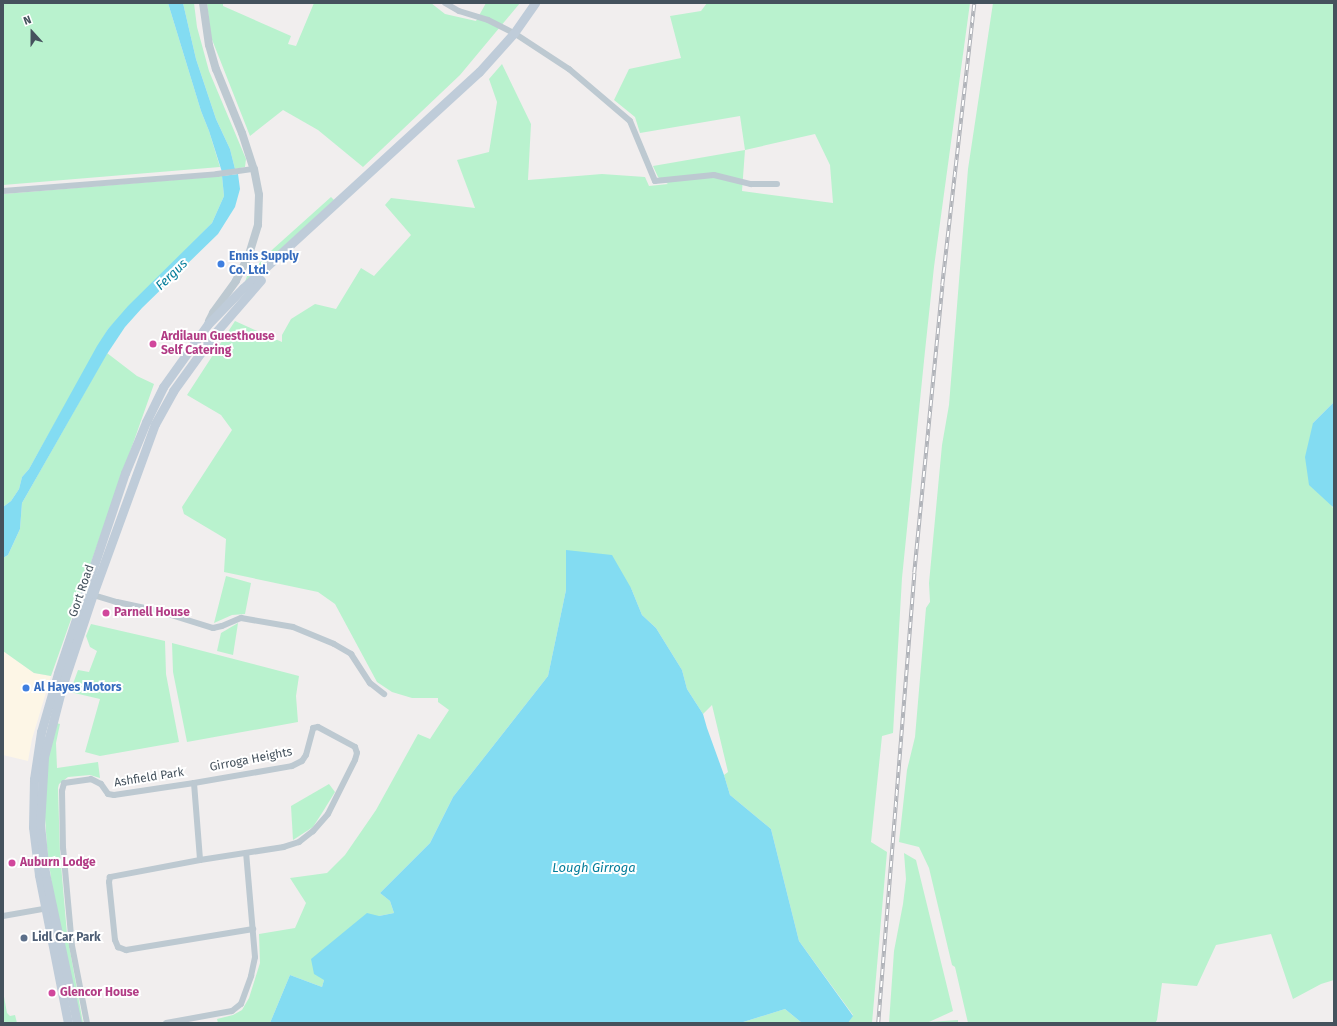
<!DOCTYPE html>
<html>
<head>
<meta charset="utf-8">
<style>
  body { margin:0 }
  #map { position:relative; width:1337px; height:1026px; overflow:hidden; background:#f1eeee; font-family:"Fira Sans",sans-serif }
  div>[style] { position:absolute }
  .commercial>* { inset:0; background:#fdf6e6 }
  .green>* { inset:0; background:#b9f2ce }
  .water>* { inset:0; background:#83dcf2 }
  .minor>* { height:6px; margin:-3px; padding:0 3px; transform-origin:3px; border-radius:3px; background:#bdc9d1 }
  .tertiary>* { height:8px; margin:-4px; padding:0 4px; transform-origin:4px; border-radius:4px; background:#bdc9d1 }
  .secondary>* { height:9px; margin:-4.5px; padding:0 4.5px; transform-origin:4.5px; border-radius:4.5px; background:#bfccd9 }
  .rail>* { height:3.5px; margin-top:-1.75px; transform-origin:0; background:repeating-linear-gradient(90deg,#fff 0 6px,#b0b3b9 0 12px); box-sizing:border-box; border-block:1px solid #b0b3b9 }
  .dots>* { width:11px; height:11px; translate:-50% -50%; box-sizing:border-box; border:2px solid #fff; border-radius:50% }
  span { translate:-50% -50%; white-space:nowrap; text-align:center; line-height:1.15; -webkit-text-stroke:4px #fff; paint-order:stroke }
  .shop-label { font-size:12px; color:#366cbe; font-weight:700 }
  .left { translate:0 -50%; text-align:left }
  .hotel-label { font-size:12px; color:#b23c85; font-weight:700 }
  .street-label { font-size:12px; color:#45525d }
  .service-label { font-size:12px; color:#4e5e75; font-weight:700 }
  .water-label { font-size:13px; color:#047d9a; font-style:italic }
  .frame { position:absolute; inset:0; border:4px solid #45525d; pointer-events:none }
  .north { position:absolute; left:12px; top:12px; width:40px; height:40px; -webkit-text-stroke:3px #fff; paint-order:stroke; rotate:339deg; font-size:11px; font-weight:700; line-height:16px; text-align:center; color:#45525d }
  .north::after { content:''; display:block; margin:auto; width:14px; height:18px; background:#45525d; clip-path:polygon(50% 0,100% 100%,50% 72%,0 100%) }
</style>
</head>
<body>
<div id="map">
  <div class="commercial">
    <i style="clip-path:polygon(3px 651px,34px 673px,51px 676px,32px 739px,28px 761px,3px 755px)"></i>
  </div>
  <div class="green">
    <i style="clip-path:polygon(3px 3px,168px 3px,201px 111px,209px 131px,220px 167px,3px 185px)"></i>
    <i style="clip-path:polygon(183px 3px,194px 3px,197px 27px,209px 71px,246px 159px,245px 167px,235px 169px,230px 149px,216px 119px,196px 59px)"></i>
    <i style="clip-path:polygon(207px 3px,223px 3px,223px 6px,291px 36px,288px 44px,296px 46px,314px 3px,431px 3px,445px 14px,476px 21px,486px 3px,520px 3px,460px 75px,363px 167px,318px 130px,283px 110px,250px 136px,211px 37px)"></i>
    <i style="clip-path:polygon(evenodd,707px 3px,970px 3px,934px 267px,925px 351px,902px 578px,893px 733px,882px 736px,871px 842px,887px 852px,872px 1023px,848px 1023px,853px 1015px,799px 941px,771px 829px,730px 795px,724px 775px,728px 772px,712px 705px,703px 714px,687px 689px,682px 670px,656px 628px,642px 615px,631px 588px,566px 551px,566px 590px,548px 676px,453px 797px,430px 843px,380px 893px,390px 901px,394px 913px,379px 916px,324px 980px,322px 987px,290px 975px,270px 1023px,218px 1023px,217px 1019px,233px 1015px,242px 1010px,249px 998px,260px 963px,259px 934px,295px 928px,306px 903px,290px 878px,327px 873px,345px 855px,376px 810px,418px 734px,430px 739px,449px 710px,438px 702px,438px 698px,412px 698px,392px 692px,377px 682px,335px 604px,318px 592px,224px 572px,226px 539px,184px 514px,182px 507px,232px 430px,221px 415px,187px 395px,235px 321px,282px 342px,282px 335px,291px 319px,315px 304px,336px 309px,361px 268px,374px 276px,411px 235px,385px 205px,391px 198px,475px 208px,457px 160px,489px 152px,497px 102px,489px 79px,502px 64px,531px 124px,528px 180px,602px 174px,645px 177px,649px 186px,668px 184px,658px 177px,653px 166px,745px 150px,740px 116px,640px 133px,635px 117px,614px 100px,629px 69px,681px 58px,670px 16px,701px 11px,707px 3px,815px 134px,830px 165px,833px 203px,742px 191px,745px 150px,815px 134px)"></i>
    <i style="clip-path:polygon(993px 3px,1334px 3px,1334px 402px,1313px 423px,1332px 507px,1334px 508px,1334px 980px,1321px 984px,1293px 999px,1271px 934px,1216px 945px,1197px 986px,1162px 983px,1157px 1020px,1155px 1023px,968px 1023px,955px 967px,952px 965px,929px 868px,919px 847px,899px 842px,907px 770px,915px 737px,926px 608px,930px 602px,929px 583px,942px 445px,949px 405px,968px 169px)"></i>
    <i style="clip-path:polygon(222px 176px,224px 196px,212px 223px,108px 329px,29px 469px,22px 477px,19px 489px,11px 501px,3px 507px,3px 194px)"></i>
    <i style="clip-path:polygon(331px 197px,334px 200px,245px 282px,247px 276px,273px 249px)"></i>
    <i style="clip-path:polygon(107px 353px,137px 376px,154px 384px,51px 676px,34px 673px,3px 651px,3px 558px,8px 555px,20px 529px,22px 503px)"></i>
    <i style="clip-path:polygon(226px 576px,251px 583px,245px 614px,232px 615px,214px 623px)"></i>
    <i style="clip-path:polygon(238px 623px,233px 655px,217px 651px,221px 633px)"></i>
    <i style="clip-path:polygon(91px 624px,165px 641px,166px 674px,179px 742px,100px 756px,85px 752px,100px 699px,70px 692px,78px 670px,89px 672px,97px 651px,90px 647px,86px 636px)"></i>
    <i style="clip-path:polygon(172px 643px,299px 676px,296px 696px,298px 722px,187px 742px,173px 672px)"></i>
    <i style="clip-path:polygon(56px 723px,60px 724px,56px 743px,57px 768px,98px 762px,100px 778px,90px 775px,68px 777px,59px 784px,58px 788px,60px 853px,67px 934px,83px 1023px,78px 1023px,54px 902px,47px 847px,44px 802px,48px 756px)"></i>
    <i style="clip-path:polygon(329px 784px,335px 792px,322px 813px,313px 827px,293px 840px,291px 806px)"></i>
    <i style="clip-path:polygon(904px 853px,916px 860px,953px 1011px,929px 1022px,958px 1020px,958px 1023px,889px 1023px,894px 951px,903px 904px,906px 879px)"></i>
    <i style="clip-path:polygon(3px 991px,7px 1013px,10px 1016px,15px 1015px,17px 1023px,3px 1023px)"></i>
    <i style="clip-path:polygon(785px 1009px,802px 1023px,740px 1023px)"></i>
  </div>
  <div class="water">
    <i style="clip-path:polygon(168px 3px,183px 3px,196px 59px,216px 119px,230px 149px,235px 169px,222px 172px,209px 131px,201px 111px)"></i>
    <i style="clip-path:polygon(238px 174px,240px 189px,235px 207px,218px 234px,142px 308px,125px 327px,107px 354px,22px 503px,20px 529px,8px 555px,3px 558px,3px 507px,11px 501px,19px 489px,22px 477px,29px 469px,97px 346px,108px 329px,128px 306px,212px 223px,224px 196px,222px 176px)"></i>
    <i style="clip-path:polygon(1334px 402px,1334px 508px,1309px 485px,1305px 457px,1313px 423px)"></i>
    <i style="clip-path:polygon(566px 550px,612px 555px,631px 588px,642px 615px,656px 628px,682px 670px,687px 689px,703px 714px,707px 728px,724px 775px,730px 795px,771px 829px,799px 941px,853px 1016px,848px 1023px,802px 1023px,785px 1009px,740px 1023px,270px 1023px,290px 975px,322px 987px,324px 980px,314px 974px,311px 959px,367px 913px,379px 916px,394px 913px,390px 901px,380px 893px,430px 843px,453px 797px,548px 676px,566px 590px)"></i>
  </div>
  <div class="minor">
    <i style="left:445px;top:3px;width:16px;rotate:30deg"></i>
    <i style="left:459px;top:11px;width:30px;rotate:17deg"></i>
    <i style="left:488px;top:20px;width:29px;rotate:27deg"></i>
    <i style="left:514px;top:33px;width:66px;rotate:33.2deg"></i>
    <i style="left:569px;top:69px;width:80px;rotate:40.4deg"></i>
    <i style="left:630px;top:121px;width:65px;rotate:67.4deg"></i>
    <i style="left:655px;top:181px;width:59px;rotate:-5.8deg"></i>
    <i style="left:714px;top:175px;width:38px;rotate:14deg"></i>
    <i style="left:751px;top:184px;width:26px"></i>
    <i style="left:3px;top:191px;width:215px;rotate:-4.5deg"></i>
    <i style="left:217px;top:174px;width:37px;rotate:-8deg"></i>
    <i style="left:90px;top:594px;width:28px;rotate:17deg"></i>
    <i style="left:117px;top:602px;width:39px;rotate:12deg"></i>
    <i style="left:155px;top:610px;width:61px;rotate:17.2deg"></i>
    <i style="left:213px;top:628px;width:9px;rotate:-13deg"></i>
    <i style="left:222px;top:626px;width:21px;rotate:-23deg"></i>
    <i style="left:241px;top:618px;width:53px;rotate:9.8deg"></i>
    <i style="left:293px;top:627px;width:44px;rotate:22.5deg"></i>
    <i style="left:334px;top:644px;width:20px;rotate:30deg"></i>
    <i style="left:351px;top:654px;width:35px;rotate:57deg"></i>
    <i style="left:370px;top:683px;width:18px;rotate:38deg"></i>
    <i style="left:194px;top:783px;width:99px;rotate:-9.8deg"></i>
    <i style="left:292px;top:766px;width:11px;rotate:-27deg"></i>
    <i style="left:302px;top:761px;width:7px;rotate:-56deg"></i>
    <i style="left:306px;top:755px;width:28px;rotate:-75deg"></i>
    <i style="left:313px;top:728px;width:5px;rotate:-11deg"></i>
    <i style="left:318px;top:727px;width:42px;rotate:28.4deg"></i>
    <i style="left:355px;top:747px;width:6px;rotate:72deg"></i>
    <i style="left:357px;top:753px;width:7px;rotate:106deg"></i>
    <i style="left:355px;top:760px;width:60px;rotate:116.6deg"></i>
    <i style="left:328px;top:814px;width:23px;rotate:131deg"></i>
    <i style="left:313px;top:831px;width:18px;rotate:142deg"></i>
    <i style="left:299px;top:842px;width:16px;rotate:162deg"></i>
    <i style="left:284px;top:847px;width:85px;rotate:171.2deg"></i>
    <i style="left:200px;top:860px;width:92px;rotate:169.3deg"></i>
    <i style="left:110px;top:877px;width:5px;rotate:101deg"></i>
    <i style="left:109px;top:882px;width:58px;rotate:84.1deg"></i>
    <i style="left:115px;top:940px;width:8px;rotate:67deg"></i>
    <i style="left:118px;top:947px;width:9px;rotate:21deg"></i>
    <i style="left:126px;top:950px;width:129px;rotate:-9.4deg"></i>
    <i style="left:3px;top:916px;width:47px;rotate:-9.9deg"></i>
    <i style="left:87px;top:1023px;width:78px;rotate:-101deg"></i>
    <i style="left:72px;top:946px;width:98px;rotate:-95.2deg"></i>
    <i style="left:63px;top:848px;width:57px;rotate:-91deg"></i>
    <i style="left:62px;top:791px;width:8px;rotate:-76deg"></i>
    <i style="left:64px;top:783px;width:27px;rotate:-8deg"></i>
    <i style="left:91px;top:779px;width:11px;rotate:27deg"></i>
    <i style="left:101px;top:784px;width:12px;rotate:55deg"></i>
    <i style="left:108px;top:794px;width:6px;rotate:9deg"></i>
    <i style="left:114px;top:795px;width:81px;rotate:-8.5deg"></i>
    <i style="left:194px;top:783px;width:77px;rotate:85.5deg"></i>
    <i style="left:166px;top:1023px;width:67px;rotate:-10.3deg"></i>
    <i style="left:232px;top:1011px;width:11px;rotate:-38deg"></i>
    <i style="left:241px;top:1004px;width:30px;rotate:-70deg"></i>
    <i style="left:251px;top:976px;width:19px;rotate:-78deg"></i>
    <i style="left:255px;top:957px;width:104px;rotate:-94.9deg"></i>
  </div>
  <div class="tertiary">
    <i style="left:203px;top:3px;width:42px;rotate:81.9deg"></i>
    <i style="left:209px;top:45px;width:25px;rotate:74deg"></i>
    <i style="left:216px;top:69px;width:69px;rotate:67.9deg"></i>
    <i style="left:242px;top:133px;width:38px;rotate:72deg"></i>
    <i style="left:254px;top:169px;width:26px;rotate:79deg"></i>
    <i style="left:259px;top:195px;width:30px;rotate:92deg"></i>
    <i style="left:258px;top:225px;width:34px;rotate:107deg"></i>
    <i style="left:248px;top:257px;width:27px;rotate:117deg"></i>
    <i style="left:236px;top:281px;width:39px;rotate:126deg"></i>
    <i style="left:213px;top:313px;width:9px;rotate:117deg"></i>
  </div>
  <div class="secondary">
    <i style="left:68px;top:1023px;width:151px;rotate:-101.1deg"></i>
    <i style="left:39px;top:875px;width:48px;rotate:-97.1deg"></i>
    <i style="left:33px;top:827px;width:48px;rotate:-88.8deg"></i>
    <i style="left:34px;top:779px;width:48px;rotate:-81.5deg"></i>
    <i style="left:41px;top:732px;width:61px;rotate:-73.9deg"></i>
    <i style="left:58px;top:673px;width:211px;rotate:-71.5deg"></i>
    <i style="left:125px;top:473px;width:55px;rotate:-67.6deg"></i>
    <i style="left:146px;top:422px;width:39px;rotate:-64deg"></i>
    <i style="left:163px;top:387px;width:77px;rotate:-54.5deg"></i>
    <i style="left:208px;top:324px;width:50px;rotate:-45.8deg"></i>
    <i style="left:243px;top:288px;width:320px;rotate:-42.5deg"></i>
    <i style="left:479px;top:72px;width:52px;rotate:-48.1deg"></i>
    <i style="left:514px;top:33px;width:37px;rotate:-55deg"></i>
    <i style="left:77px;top:1023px;width:153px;rotate:-102deg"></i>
    <i style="left:45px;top:873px;width:48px;rotate:-95.9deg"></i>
    <i style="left:40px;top:825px;width:68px;rotate:-86.6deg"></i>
    <i style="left:44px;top:757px;width:72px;rotate:-75.6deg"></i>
    <i style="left:62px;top:687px;width:98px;rotate:-71.6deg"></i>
    <i style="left:93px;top:594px;width:181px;rotate:-70deg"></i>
    <i style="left:155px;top:424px;width:38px;rotate:-61deg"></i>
    <i style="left:173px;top:391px;width:72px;rotate:-54.1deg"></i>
    <i style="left:215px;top:333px;width:70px;rotate:-49deg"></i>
  </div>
  <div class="rail">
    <i style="left:878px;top:1023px;width:451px;rotate:-85.4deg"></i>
    <i style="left:914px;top:573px;width:289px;rotate:-84.4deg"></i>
    <i style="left:942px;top:285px;width:284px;rotate:-83.5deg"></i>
  </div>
  <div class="dots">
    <i style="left:221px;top:264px;background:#3f7fe0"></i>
    <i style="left:153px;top:344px;background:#d1479c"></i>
    <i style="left:106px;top:613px;background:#d1479c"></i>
    <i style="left:26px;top:688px;background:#3f7fe0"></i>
    <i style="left:12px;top:863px;background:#d1479c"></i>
    <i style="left:24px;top:938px;background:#5c6f8a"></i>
    <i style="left:52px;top:993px;background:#d1479c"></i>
  </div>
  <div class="shop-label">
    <span class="left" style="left:229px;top:264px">Ennis Supply<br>Co. Ltd.</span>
    <span class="left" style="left:34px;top:688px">Al Hayes Motors</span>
  </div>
  <div class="hotel-label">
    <span class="left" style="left:161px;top:344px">Ardilaun Guesthouse<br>Self Catering</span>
    <span class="left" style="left:114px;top:613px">Parnell House</span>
    <span class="left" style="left:20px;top:863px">Auburn Lodge</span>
    <span class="left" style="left:60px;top:993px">Glencor House</span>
  </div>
  <div class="street-label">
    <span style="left:82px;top:591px;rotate:-71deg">Gort Road</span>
    <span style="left:251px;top:760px;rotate:-11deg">Girroga Heights</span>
    <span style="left:149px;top:778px;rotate:-9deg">Ashfield Park</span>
  </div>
  <div class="service-label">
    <span class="left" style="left:32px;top:938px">Lidl Car Park</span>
  </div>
  <div class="water-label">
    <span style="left:172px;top:275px;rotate:-44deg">Fergus</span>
    <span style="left:594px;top:868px">Lough Girroga</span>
  </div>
  <div class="frame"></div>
  <div class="north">N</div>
</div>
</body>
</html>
